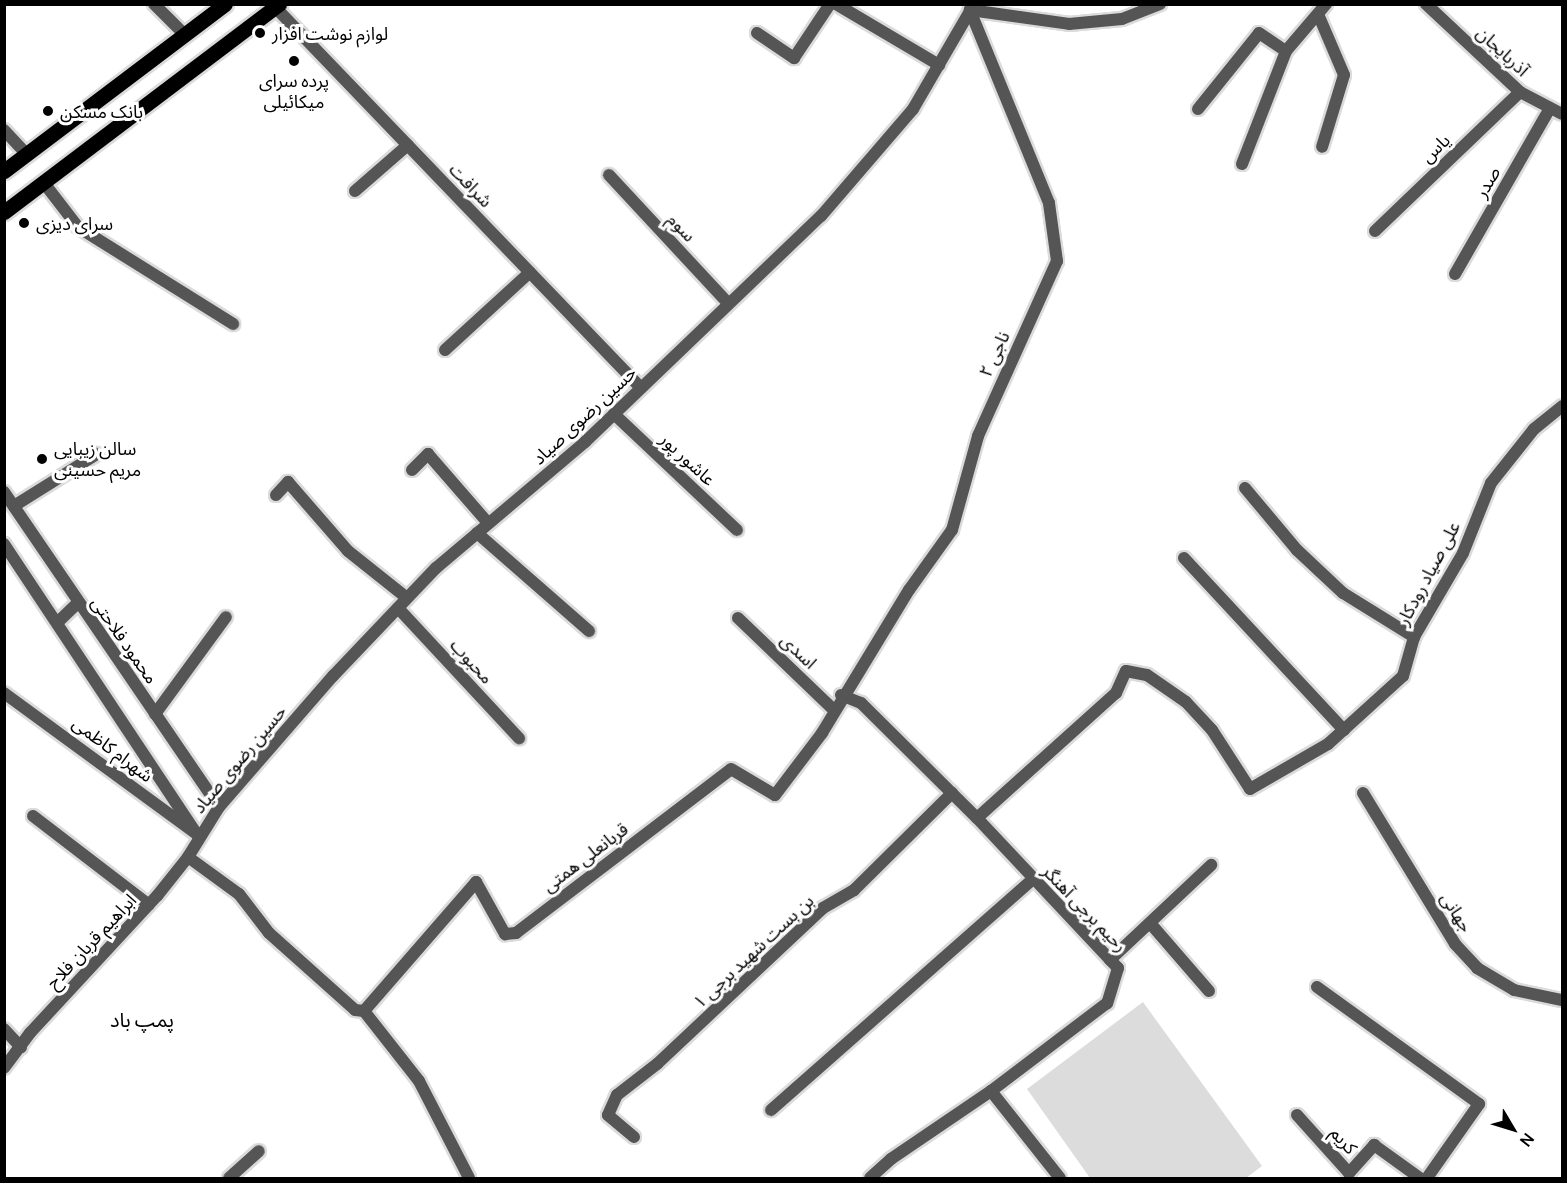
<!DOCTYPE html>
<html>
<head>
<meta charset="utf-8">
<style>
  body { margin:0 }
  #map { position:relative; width:1567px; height:1183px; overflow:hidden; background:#fff; font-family:Manrope,"Noto Sans Arabic",sans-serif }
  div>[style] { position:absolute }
  .green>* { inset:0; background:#dcdcdc }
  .roads { filter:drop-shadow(2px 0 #dbdbdb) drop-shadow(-2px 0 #dbdbdb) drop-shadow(0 2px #dbdbdb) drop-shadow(0 -2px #dbdbdb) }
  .minor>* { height:12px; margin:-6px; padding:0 6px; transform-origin:6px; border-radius:6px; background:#555 }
  .tertiary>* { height:12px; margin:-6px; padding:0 6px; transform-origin:6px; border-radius:6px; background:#555 }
  .primary>* { height:15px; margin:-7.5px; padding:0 7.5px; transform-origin:7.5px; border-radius:7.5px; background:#000 }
  .dots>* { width:16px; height:16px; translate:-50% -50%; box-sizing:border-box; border:3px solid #fff; border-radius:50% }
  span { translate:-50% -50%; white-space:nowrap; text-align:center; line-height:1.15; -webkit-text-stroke:6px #fff; paint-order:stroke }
  .poi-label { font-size:18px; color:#000 }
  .left { translate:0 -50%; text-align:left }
  .street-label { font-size:18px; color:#000 }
  .neighbourhood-label { font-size:20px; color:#000 }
  .frame { position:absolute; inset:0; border:6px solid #000; pointer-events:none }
  .north { position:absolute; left:1483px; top:1099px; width:60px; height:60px; -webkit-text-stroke:4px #fff; paint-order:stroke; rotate:128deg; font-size:16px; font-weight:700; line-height:24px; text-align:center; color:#000 }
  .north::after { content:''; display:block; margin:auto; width:21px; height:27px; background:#000; clip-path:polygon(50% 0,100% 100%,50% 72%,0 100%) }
</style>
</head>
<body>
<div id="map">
  <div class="green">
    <i style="clip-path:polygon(1143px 1002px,1262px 1166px,1246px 1178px,1090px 1178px,1027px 1089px)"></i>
  </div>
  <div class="roads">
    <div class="minor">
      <i style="left:154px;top:4px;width:44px;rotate:45deg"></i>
      <i style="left:836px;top:4px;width:120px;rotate:30.6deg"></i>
      <i style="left:275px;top:7px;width:528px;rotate:46.15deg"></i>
      <i style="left:1318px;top:14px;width:66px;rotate:66.9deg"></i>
      <i style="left:1344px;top:75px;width:75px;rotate:107deg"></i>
      <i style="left:757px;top:33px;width:45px;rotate:34deg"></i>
      <i style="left:794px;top:58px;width:65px;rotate:-56.3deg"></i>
      <i style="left:1198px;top:109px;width:97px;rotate:-51.2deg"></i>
      <i style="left:1259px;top:33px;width:32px;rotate:34deg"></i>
      <i style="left:4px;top:130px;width:33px;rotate:47deg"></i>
      <i style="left:1242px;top:164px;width:121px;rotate:-68.7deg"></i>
      <i style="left:1286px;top:51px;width:62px;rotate:-49.6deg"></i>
      <i style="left:609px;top:175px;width:175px;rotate:47.1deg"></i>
      <i style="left:44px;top:183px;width:56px;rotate:52.3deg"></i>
      <i style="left:78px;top:227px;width:183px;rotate:32deg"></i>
      <i style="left:355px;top:191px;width:70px;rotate:-41deg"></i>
      <i style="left:1375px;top:231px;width:201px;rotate:-43.8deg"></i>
      <i style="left:1455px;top:274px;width:191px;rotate:-60.2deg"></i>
      <i style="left:445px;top:350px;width:115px;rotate:-42.5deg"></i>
      <i style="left:614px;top:414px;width:169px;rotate:43.3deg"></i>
      <i style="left:412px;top:470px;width:23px;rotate:-45deg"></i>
      <i style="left:428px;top:454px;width:91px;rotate:49deg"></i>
      <i style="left:1245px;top:488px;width:81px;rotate:50deg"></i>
      <i style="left:1297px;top:550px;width:63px;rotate:43.1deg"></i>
      <i style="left:1343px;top:593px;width:84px;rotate:31.8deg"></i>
      <i style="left:276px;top:495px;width:18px;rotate:-47deg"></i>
      <i style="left:288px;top:482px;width:91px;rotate:49deg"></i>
      <i style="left:348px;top:551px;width:75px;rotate:38.5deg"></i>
      <i style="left:14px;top:506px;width:98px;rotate:-32.1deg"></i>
      <i style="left:477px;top:533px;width:149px;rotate:41.2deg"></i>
      <i style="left:1184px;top:558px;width:235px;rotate:47.1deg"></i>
      <i style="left:398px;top:608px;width:178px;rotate:47.1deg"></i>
      <i style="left:738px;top:618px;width:133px;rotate:43.8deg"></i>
      <i style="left:58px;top:622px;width:28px;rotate:-44deg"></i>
      <i style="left:4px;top:693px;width:237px;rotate:36.2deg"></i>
      <i style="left:841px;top:695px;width:22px;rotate:22deg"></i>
      <i style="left:861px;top:703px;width:163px;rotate:44.8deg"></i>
      <i style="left:977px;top:818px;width:206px;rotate:46.8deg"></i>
      <i style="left:1118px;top:968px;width:37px;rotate:107deg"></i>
      <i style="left:1107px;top:1003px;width:146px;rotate:142.8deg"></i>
      <i style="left:991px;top:1091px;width:121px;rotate:145.8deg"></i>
      <i style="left:891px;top:1159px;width:28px;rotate:138deg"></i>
      <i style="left:155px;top:714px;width:120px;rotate:-53.8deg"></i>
      <i style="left:1363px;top:793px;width:177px;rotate:58.6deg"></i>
      <i style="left:1455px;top:944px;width:33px;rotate:47deg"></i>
      <i style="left:1477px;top:968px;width:43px;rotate:30.7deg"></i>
      <i style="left:1514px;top:990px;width:49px;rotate:11.8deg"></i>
      <i style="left:33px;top:816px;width:146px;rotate:37.5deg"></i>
      <i style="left:977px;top:818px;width:187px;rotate:-42deg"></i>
      <i style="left:1116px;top:693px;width:24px;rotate:-66deg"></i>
      <i style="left:1126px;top:671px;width:21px;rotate:11deg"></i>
      <i style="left:1147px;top:675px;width:47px;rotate:34.7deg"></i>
      <i style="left:1186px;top:702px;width:38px;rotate:47deg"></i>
      <i style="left:1212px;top:730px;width:70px;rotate:57.2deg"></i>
      <i style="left:1250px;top:789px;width:90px;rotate:-30deg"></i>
      <i style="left:1328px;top:744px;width:101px;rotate:-42.2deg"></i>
      <i style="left:1403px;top:676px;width:41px;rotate:-74.2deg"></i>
      <i style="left:1414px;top:637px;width:97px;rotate:-59.7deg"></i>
      <i style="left:1463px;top:553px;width:75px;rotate:-68.2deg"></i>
      <i style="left:1491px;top:483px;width:69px;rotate:-51.5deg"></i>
      <i style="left:1534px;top:429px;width:36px;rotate:-39deg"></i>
      <i style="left:188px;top:857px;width:63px;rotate:36deg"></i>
      <i style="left:239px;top:894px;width:49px;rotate:52.4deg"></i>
      <i style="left:269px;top:933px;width:115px;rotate:41.8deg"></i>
      <i style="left:355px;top:1010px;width:9px;rotate:6deg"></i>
      <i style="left:364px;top:1011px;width:89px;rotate:51.8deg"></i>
      <i style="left:419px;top:1081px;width:109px;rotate:62.7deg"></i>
      <i style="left:1150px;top:923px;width:90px;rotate:49.1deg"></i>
      <i style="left:1110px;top:960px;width:139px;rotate:-43.2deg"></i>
      <i style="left:1317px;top:987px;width:200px;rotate:35.8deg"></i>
      <i style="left:1479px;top:1104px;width:90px;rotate:125.1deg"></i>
      <i style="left:364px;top:1011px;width:171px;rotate:-49deg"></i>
      <i style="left:476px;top:882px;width:60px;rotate:60.9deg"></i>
      <i style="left:505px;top:934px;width:11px;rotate:-5deg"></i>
      <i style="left:516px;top:933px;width:270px;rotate:-37.3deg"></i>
      <i style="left:731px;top:769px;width:51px;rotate:30.6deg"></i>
      <i style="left:775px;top:795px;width:78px;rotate:-52.8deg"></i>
      <i style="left:822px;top:733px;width:167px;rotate:-58.7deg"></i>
      <i style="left:909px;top:590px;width:74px;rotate:-54.4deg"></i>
      <i style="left:952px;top:530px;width:98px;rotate:-74.5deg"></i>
      <i style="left:978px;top:436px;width:192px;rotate:-65.7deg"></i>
      <i style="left:1057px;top:261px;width:59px;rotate:-97.9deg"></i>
      <i style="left:1049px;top:203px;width:209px;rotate:-112.3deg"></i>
      <i style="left:970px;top:10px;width:100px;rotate:8deg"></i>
      <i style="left:1069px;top:24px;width:53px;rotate:-5.4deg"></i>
      <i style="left:1122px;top:19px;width:41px;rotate:-21.5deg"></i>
      <i style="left:4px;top:1029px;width:25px;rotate:47deg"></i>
      <i style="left:4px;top:1068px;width:44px;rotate:-53.4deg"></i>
      <i style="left:30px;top:1033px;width:187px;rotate:-47.2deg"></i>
      <i style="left:157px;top:896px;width:50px;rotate:-51.5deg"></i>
      <i style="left:188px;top:857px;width:59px;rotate:-58.2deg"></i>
      <i style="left:219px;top:807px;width:174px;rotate:-49deg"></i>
      <i style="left:333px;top:676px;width:149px;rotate:-46.4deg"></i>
      <i style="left:436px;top:568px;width:195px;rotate:-40.2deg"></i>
      <i style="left:585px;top:442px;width:327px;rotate:-43.8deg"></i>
      <i style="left:821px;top:216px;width:141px;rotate:-49.3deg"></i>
      <i style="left:913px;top:109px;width:119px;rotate:-59.8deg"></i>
      <i style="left:991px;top:1091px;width:111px;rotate:51.6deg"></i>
      <i style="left:771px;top:1110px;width:349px;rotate:-41.4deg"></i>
      <i style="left:1297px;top:1115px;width:78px;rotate:48.1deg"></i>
      <i style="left:1349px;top:1173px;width:38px;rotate:-48deg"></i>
      <i style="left:1374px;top:1145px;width:57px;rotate:35.7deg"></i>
      <i style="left:634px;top:1137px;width:34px;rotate:-140deg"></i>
      <i style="left:608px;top:1115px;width:22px;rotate:-66deg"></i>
      <i style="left:617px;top:1095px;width:51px;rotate:-37.8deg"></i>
      <i style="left:657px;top:1064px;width:228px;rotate:-43.2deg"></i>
      <i style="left:823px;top:908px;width:36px;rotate:-30deg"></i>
      <i style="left:854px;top:890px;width:138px;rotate:-44.7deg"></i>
      <i style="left:229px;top:1178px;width:40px;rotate:-42deg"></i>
    </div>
    <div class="tertiary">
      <i style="left:1426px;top:4px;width:129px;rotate:43.1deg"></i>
      <i style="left:1520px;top:92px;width:47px;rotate:27.6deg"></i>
      <i style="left:4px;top:492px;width:381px;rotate:55.7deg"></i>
      <i style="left:4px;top:544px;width:351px;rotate:56.4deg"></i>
    </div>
    <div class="primary">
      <i style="left:4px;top:171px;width:277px;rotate:-37.1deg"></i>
      <i style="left:4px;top:212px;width:345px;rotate:-37.1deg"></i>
    </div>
  </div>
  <div class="dots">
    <i style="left:260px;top:33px;background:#000"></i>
    <i style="left:294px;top:61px;background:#000"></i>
    <i style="left:48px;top:111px;background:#000"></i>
    <i style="left:24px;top:223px;background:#000"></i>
    <i style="left:42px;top:459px;background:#000"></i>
  </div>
  <div class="poi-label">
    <span class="left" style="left:272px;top:33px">لوازم نوشت افزار</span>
    <span style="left:294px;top:91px">پرده سرای<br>میکائیلی</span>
    <span class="left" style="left:60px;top:111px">بانک مسکن</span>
    <span class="left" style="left:36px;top:223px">سرای دیزی</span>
    <span class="left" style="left:54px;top:459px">سالن زیبایی<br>مریم حسینی</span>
  </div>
  <div class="street-label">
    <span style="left:1503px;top:51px;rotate:43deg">آذربایجان</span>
    <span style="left:1435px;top:148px;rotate:-44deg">یاس</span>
    <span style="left:1487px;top:182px;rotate:-60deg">صدر</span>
    <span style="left:471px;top:185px;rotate:46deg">شرافت</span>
    <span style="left:682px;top:227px;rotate:47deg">سوم</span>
    <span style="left:994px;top:354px;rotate:-65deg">ناجی ۲</span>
    <span style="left:584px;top:415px;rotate:-43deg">حسین رضوی صیاد</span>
    <span style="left:688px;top:459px;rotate:43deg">عاشور پور</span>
    <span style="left:1428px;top:573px;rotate:-62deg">علی صیاد رودکار</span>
    <span style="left:125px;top:640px;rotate:55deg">محمود فلاحتی</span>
    <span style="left:799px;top:651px;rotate:44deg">اسدی</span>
    <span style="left:472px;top:661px;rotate:47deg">محبوب</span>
    <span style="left:113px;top:749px;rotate:37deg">شهرام کاظمی</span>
    <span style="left:239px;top:759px;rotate:-50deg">حسین رضوی صیاد</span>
    <span style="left:585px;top:857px;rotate:-37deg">قربانعلی همتی</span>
    <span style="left:1085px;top:908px;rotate:46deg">رحیم برجی آهنگر</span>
    <span style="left:1457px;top:912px;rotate:58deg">جهانی</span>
    <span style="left:91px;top:941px;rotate:-47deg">ابراهیم قربان فلاح</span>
    <span style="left:753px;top:951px;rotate:-43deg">بن بست شهید برجی ۱</span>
    <span style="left:1344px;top:1140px;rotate:48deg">کریم</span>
  </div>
  <div class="neighbourhood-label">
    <span style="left:142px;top:1019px">پمپ باد</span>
  </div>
  <div class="frame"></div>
  <div class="north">N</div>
</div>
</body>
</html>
